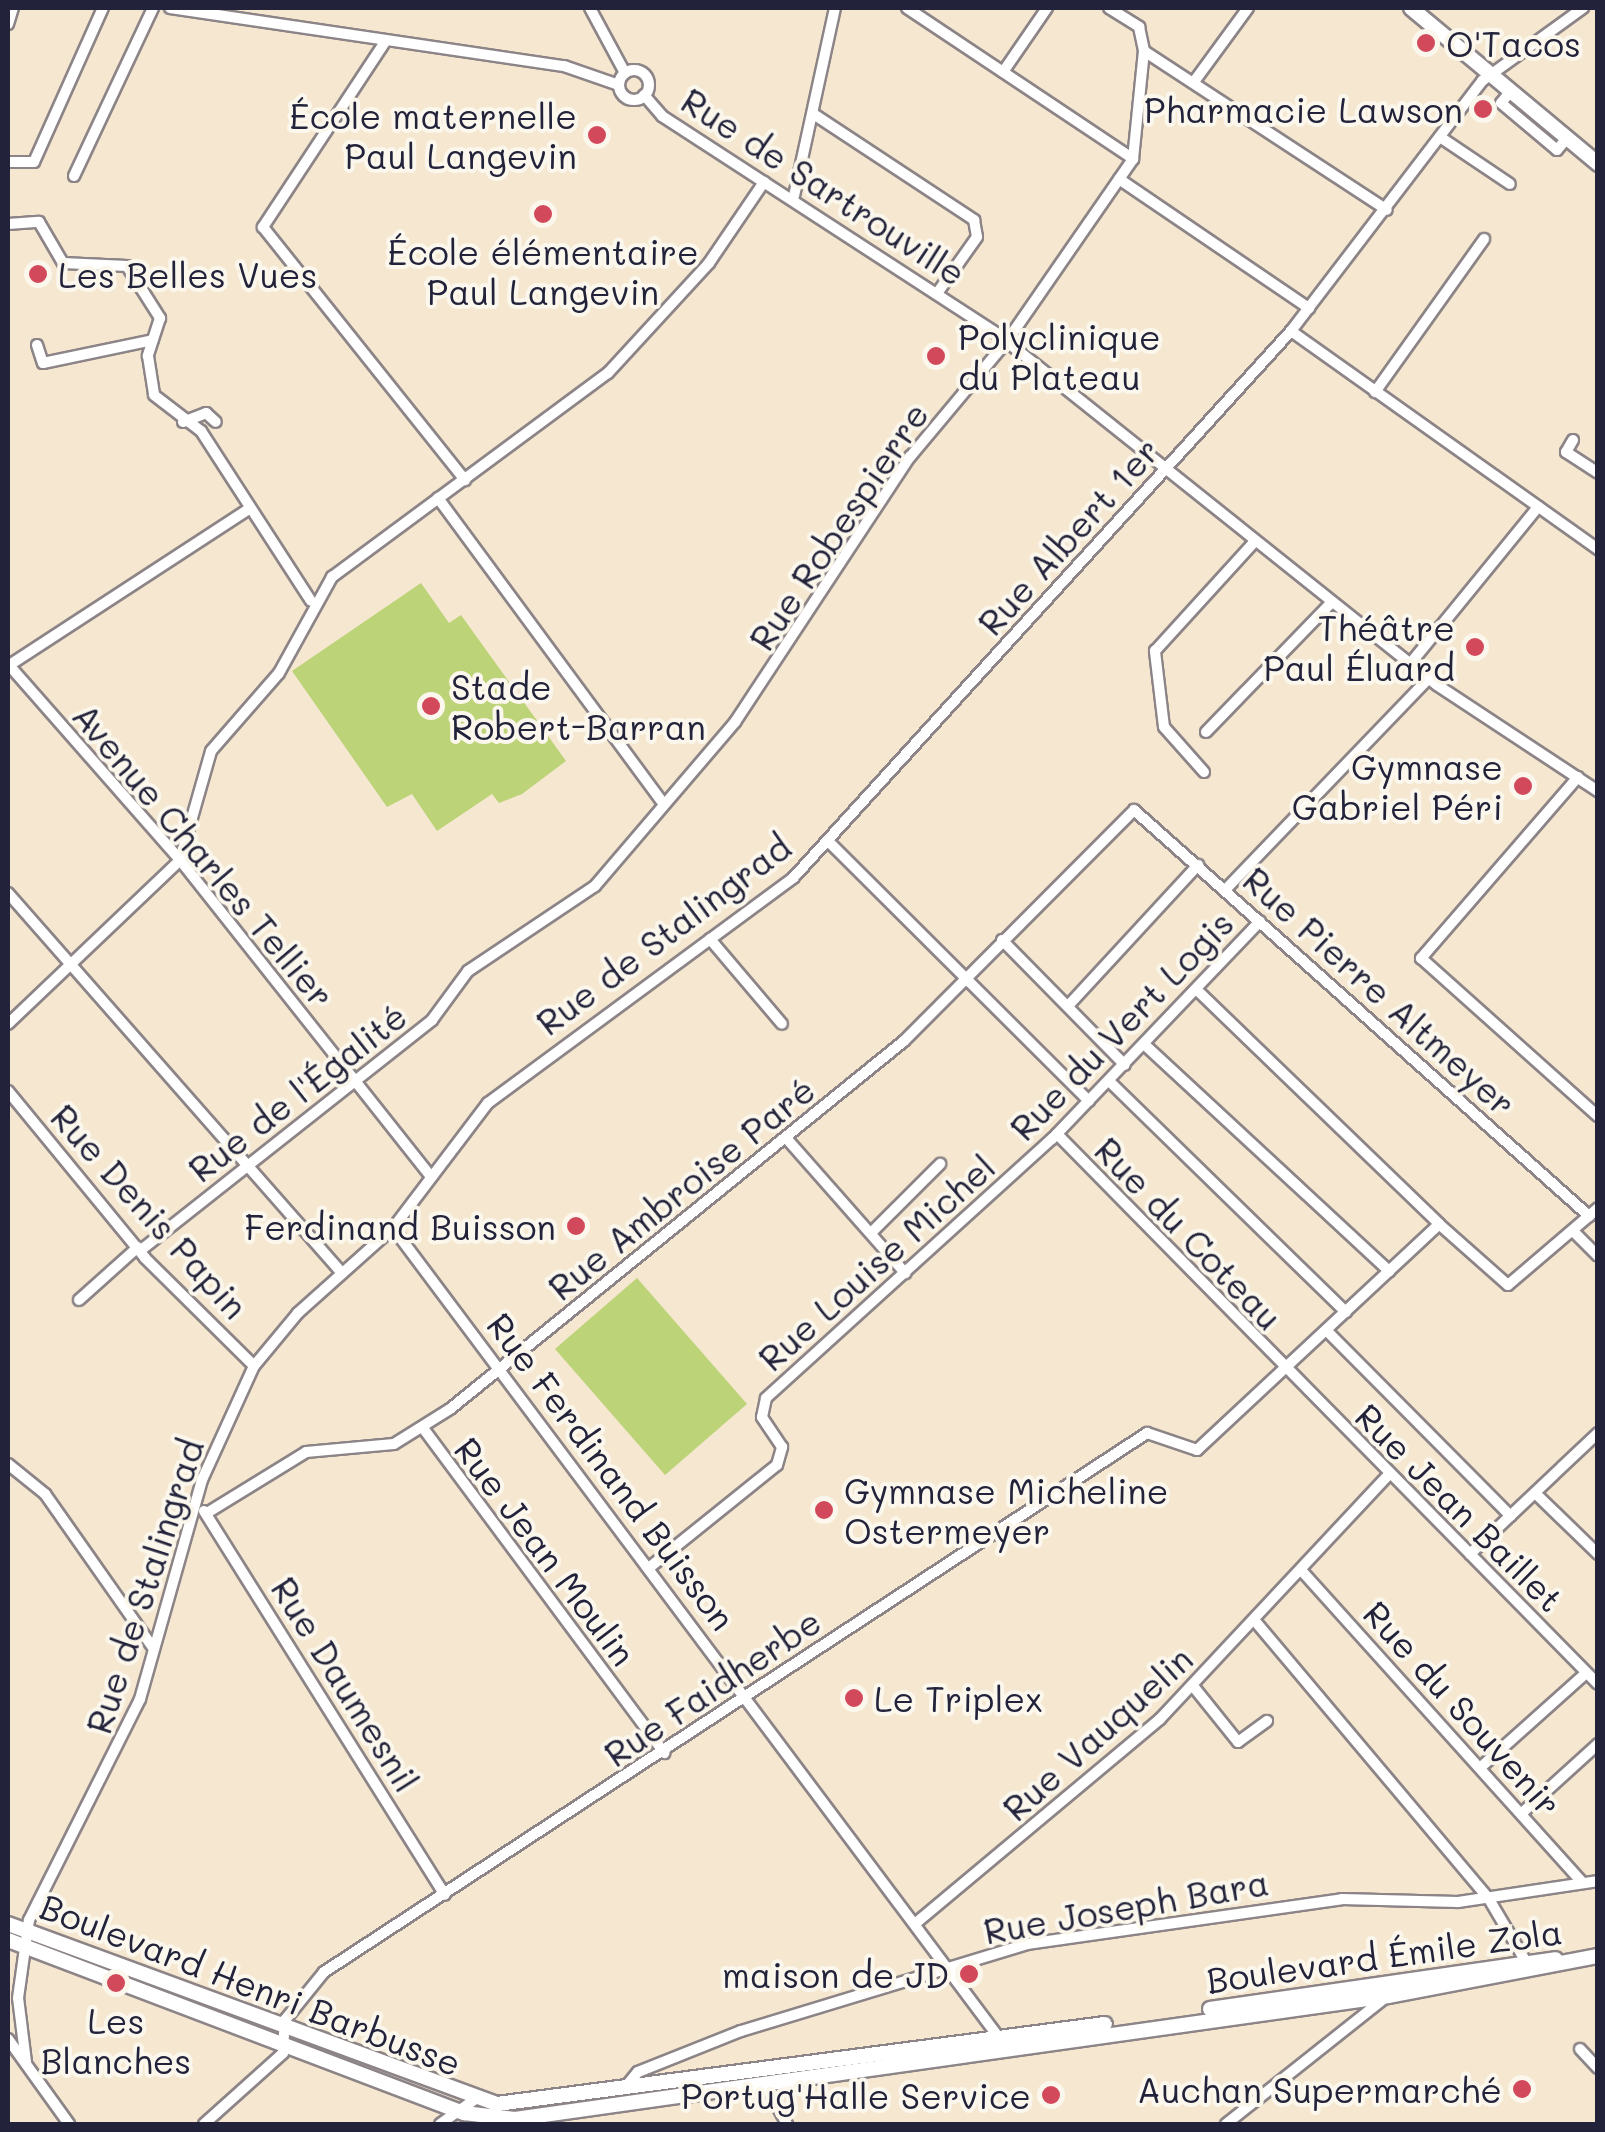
<!DOCTYPE html>
<html>
<head>
<meta charset="utf-8">
<style>
  body { margin:0 }
  #map { position:relative; width:1605px; height:2132px; overflow:hidden; background:#f5e7d0; font-family:Mali,sans-serif }
  div>[style] { position:absolute }
  .green>* { inset:0; background:#bcd378 }
  .roads { filter:drop-shadow(2px 0 #8c8486) drop-shadow(-2px 0 #8c8486) drop-shadow(0 2px #8c8486) drop-shadow(0 -2px #8c8486) }
  .minor>* { height:10px; margin:-5px; padding:0 5px; transform-origin:5px; border-radius:5px; background:#fff }
  .minor>.ring { margin:-5px; padding:0; box-sizing:content-box; background:none; border:10px solid #fff; border-radius:50% }
  .major>* { height:14px; margin:-7px; padding:0 7px; transform-origin:7px; border-radius:7px; background:#fff }
  .dots>* { width:28px; height:28px; translate:-50% -50%; box-sizing:border-box; border:5px solid #fbf7ec; border-radius:50% }
  span { translate:-50% -50%; white-space:nowrap; text-align:center; line-height:1.15; -webkit-text-stroke:8px #fbf7ec; paint-order:stroke }
  .poi-label { font-size:35px; color:#22223b }
  .left { translate:0 -50%; text-align:left }
  .right { translate:-100% -50%; text-align:right }
  .street-label { font-size:35px; color:#22223b }
  .frame { position:absolute; inset:0; border:10px solid #22223b; pointer-events:none }
</style>
</head>
<body>
<div id="map">
  <div class="green">
    <i style="clip-path:polygon(421px 583px,449px 623px,461px 615px,566px 761px,522px 794px,499px 803px,492px 794px,437px 831px,412px 794px,387px 807px,292px 671px)"></i>
    <i style="clip-path:polygon(637px 1278px,747px 1404px,665px 1475px,555px 1349px)"></i>
  </div>
  <div class="roads">
    <div class="minor">
      <i style="left:170px;top:8px;width:398px;rotate:8.4deg"></i>
      <i style="left:564px;top:66px;width:58px;rotate:19.1deg"></i>
      <i style="left:590px;top:8px;width:74px;rotate:61.7deg"></i>
      <i style="left:907px;top:8px;width:272px;rotate:33.7deg"></i>
      <i style="left:1109px;top:8px;width:36px;rotate:32deg"></i>
      <i style="left:1139px;top:27px;width:25px;rotate:78deg"></i>
      <i style="left:1144px;top:51px;width:290px;rotate:33.2deg"></i>
      <i style="left:8px;top:24px;width:17px;rotate:-73deg"></i>
      <i style="left:385px;top:42px;width:222px;rotate:123.4deg"></i>
      <i style="left:263px;top:227px;width:324px;rotate:51.4deg"></i>
      <i class="ring" style="left:619px;top:70px;width:20px;height:20px"></i>
      <i style="left:1003px;top:72px;width:78px;rotate:-55.5deg"></i>
      <i style="left:1196px;top:79px;width:88px;rotate:-53.8deg"></i>
      <i style="left:1510px;top:92px;width:14px;rotate:129deg"></i>
      <i style="left:1501px;top:103px;width:73px;rotate:40deg"></i>
      <i style="left:1557px;top:150px;width:16px;rotate:-50deg"></i>
      <i style="left:644px;top:95px;width:28px;rotate:49deg"></i>
      <i style="left:662px;top:116px;width:398px;rotate:33deg"></i>
      <i style="left:996px;top:333px;width:564px;rotate:38.6deg"></i>
      <i style="left:1437px;top:685px;width:193px;rotate:33.4deg"></i>
      <i style="left:815px;top:115px;width:191px;rotate:33.4deg"></i>
      <i style="left:974px;top:220px;width:17px;rotate:80deg"></i>
      <i style="left:977px;top:237px;width:67px;rotate:125.3deg"></i>
      <i style="left:1440px;top:137px;width:84px;rotate:33.9deg"></i>
      <i style="left:8px;top:162px;width:26px"></i>
      <i style="left:34px;top:162px;width:169px;rotate:-65.9deg"></i>
      <i style="left:74px;top:176px;width:186px;rotate:-64.8deg"></i>
      <i style="left:1119px;top:179px;width:230px;rotate:34.2deg"></i>
      <i style="left:794px;top:196px;width:192px;rotate:-77.7deg"></i>
      <i style="left:8px;top:224px;width:31px;rotate:-4deg"></i>
      <i style="left:39px;top:222px;width:48px;rotate:59.7deg"></i>
      <i style="left:63px;top:263px;width:64px;rotate:2.7deg"></i>
      <i style="left:127px;top:266px;width:62px;rotate:57.6deg"></i>
      <i style="left:160px;top:318px;width:40px;rotate:108deg"></i>
      <i style="left:148px;top:356px;width:39px;rotate:81deg"></i>
      <i style="left:154px;top:395px;width:59px;rotate:37.5deg"></i>
      <i style="left:201px;top:431px;width:202px;rotate:57.1deg"></i>
      <i style="left:1291px;top:331px;width:377px;rotate:35.4deg"></i>
      <i style="left:37px;top:345px;width:19px;rotate:72deg"></i>
      <i style="left:43px;top:363px;width:112px;rotate:-11.8deg"></i>
      <i style="left:1375px;top:392px;width:188px;rotate:-54.5deg"></i>
      <i style="left:183px;top:422px;width:25px;rotate:-21deg"></i>
      <i style="left:206px;top:413px;width:13px;rotate:42deg"></i>
      <i style="left:1573px;top:440px;width:14px;rotate:120deg"></i>
      <i style="left:1566px;top:452px;width:38px;rotate:33deg"></i>
      <i style="left:438px;top:498px;width:379px;rotate:53.6deg"></i>
      <i style="left:8px;top:664px;width:261px;rotate:48.7deg"></i>
      <i style="left:180px;top:860px;width:404px;rotate:51.6deg"></i>
      <i style="left:1410px;top:664px;width:203px;rotate:-50.8deg"></i>
      <i style="left:8px;top:666px;width:288px;rotate:-33.1deg"></i>
      <i style="left:1206px;top:732px;width:181px;rotate:-45.9deg"></i>
      <i style="left:1204px;top:772px;width:60px;rotate:-131.6deg"></i>
      <i style="left:1164px;top:727px;width:77px;rotate:-96.8deg"></i>
      <i style="left:1155px;top:651px;width:149px;rotate:-47.7deg"></i>
      <i style="left:1578px;top:777px;width:240px;rotate:130.9deg"></i>
      <i style="left:1421px;top:958px;width:237px;rotate:41.8deg"></i>
      <i style="left:829px;top:842px;width:367px;rotate:44.9deg"></i>
      <i style="left:1226px;top:889px;width:293px;rotate:-46.1deg"></i>
      <i style="left:8px;top:893px;width:506px;rotate:48.69deg"></i>
      <i style="left:710px;top:939px;width:111px;rotate:49.7deg"></i>
      <i style="left:1002px;top:940px;width:175px;rotate:45.5deg"></i>
      <i style="left:1198px;top:991px;width:335px;rotate:44deg"></i>
      <i style="left:1068px;top:1006px;width:192px;rotate:-47.3deg"></i>
      <i style="left:8px;top:1024px;width:238px;rotate:-43.6deg"></i>
      <i style="left:180px;top:860px;width:113px;rotate:-74.1deg"></i>
      <i style="left:211px;top:751px;width:103px;rotate:-48.9deg"></i>
      <i style="left:279px;top:673px;width:110px;rotate:-61.1deg"></i>
      <i style="left:332px;top:577px;width:343px;rotate:-36.5deg"></i>
      <i style="left:608px;top:373px;width:149px;rotate:-47.4deg"></i>
      <i style="left:709px;top:263px;width:98px;rotate:-55.8deg"></i>
      <i style="left:1145px;top:1045px;width:333px;rotate:42.8deg"></i>
      <i style="left:1109px;top:1081px;width:331px;rotate:44.3deg"></i>
      <i style="left:8px;top:1091px;width:216px;rotate:50.6deg"></i>
      <i style="left:145px;top:1258px;width:153px;rotate:44.7deg"></i>
      <i style="left:1057px;top:1134px;width:771px;rotate:45.47deg"></i>
      <i style="left:787px;top:1139px;width:179px;rotate:48.6deg"></i>
      <i style="left:393px;top:1228px;width:1013px;rotate:53.19deg"></i>
      <i style="left:1573px;top:1231px;width:35px;rotate:45deg"></i>
      <i style="left:871px;top:1233px;width:98px;rotate:-45deg"></i>
      <i style="left:141px;top:1250px;width:371px;rotate:-38.3deg"></i>
      <i style="left:432px;top:1020px;width:61px;rotate:-53.7deg"></i>
      <i style="left:468px;top:971px;width:153px;rotate:-33.8deg"></i>
      <i style="left:595px;top:886px;width:216px;rotate:-49.5deg"></i>
      <i style="left:735px;top:722px;width:318px;rotate:-56.6deg"></i>
      <i style="left:910px;top:457px;width:151px;rotate:-50.1deg"></i>
      <i style="left:1007px;top:341px;width:221px;rotate:-55.3deg"></i>
      <i style="left:1133px;top:159px;width:109px;rotate:-84.2deg"></i>
      <i style="left:79px;top:1300px;width:79px;rotate:-41.9deg"></i>
      <i style="left:1326px;top:1330px;width:262px;rotate:45.2deg"></i>
      <i style="left:423px;top:1428px;width:405px;rotate:53.4deg"></i>
      <i style="left:8px;top:1464px;width:48px;rotate:39deg"></i>
      <i style="left:45px;top:1494px;width:189px;rotate:54.9deg"></i>
      <i style="left:1535px;top:1493px;width:88px;rotate:44.1deg"></i>
      <i style="left:204px;top:1511px;width:453px;rotate:57.9deg"></i>
      <i style="left:207px;top:1513px;width:116px;rotate:-31.6deg"></i>
      <i style="left:306px;top:1452px;width:88px;rotate:-5.2deg"></i>
      <i style="left:394px;top:1444px;width:66px;rotate:-32deg"></i>
      <i style="left:450px;top:1409px;width:584px;rotate:-39.03deg"></i>
      <i style="left:904px;top:1041px;width:326px;rotate:-45.1deg"></i>
      <i style="left:1134px;top:810px;width:610px;rotate:41.74deg"></i>
      <i style="left:1470px;top:1554px;width:176px;rotate:-43.4deg"></i>
      <i style="left:650px;top:1567px;width:163px;rotate:-38.8deg"></i>
      <i style="left:777px;top:1465px;width:19px;rotate:-74deg"></i>
      <i style="left:782px;top:1447px;width:36px;rotate:-124deg"></i>
      <i style="left:762px;top:1417px;width:19px;rotate:-78deg"></i>
      <i style="left:766px;top:1398px;width:386px;rotate:-42.2deg"></i>
      <i style="left:1052px;top:1139px;width:301px;rotate:-46.3deg"></i>
      <i style="left:1301px;top:1570px;width:421px;rotate:48deg"></i>
      <i style="left:1255px;top:1621px;width:363px;rotate:49.9deg"></i>
      <i style="left:1489px;top:1899px;width:71px;rotate:59.5deg"></i>
      <i style="left:1193px;top:1686px;width:72px;rotate:51.2deg"></i>
      <i style="left:1238px;top:1742px;width:36px;rotate:-36deg"></i>
      <i style="left:1481px;top:1767px;width:141px;rotate:-41.8deg"></i>
      <i style="left:1522px;top:1813px;width:103px;rotate:-42.2deg"></i>
      <i style="left:916px;top:1923px;width:318px;rotate:-39.9deg"></i>
      <i style="left:1160px;top:1719px;width:335px;rotate:-46.9deg"></i>
      <i style="left:8px;top:2039px;width:105px;rotate:54.3deg"></i>
      <i style="left:1580px;top:2049px;width:26px;rotate:47deg"></i>
      <i style="left:26px;top:2062px;width:64px;rotate:-97.1deg"></i>
      <i style="left:18px;top:1998px;width:79px;rotate:-82deg"></i>
      <i style="left:29px;top:1920px;width:247px;rotate:-63.3deg"></i>
      <i style="left:140px;top:1699px;width:228px;rotate:-74.2deg"></i>
      <i style="left:202px;top:1480px;width:125px;rotate:-65.5deg"></i>
      <i style="left:254px;top:1366px;width:69px;rotate:-50.3deg"></i>
      <i style="left:298px;top:1313px;width:127px;rotate:-41.8deg"></i>
      <i style="left:393px;top:1228px;width:157px;rotate:-52.8deg"></i>
      <i style="left:488px;top:1103px;width:380px;rotate:-36.4deg"></i>
      <i style="left:794px;top:877px;width:738px;rotate:-47.69deg"></i>
      <i style="left:1291px;top:331px;width:315px;rotate:-52.6deg"></i>
      <i style="left:1482px;top:81px;width:125px;rotate:-35.9deg"></i>
      <i style="left:765px;top:2084px;width:46px;rotate:61.2deg"></i>
      <i style="left:624px;top:2089px;width:22px;rotate:-51deg"></i>
      <i style="left:638px;top:2072px;width:111px;rotate:-21.7deg"></i>
      <i style="left:741px;top:2031px;width:299px;rotate:-16.9deg"></i>
      <i style="left:1027px;top:1944px;width:318px;rotate:-8.1deg"></i>
      <i style="left:1342px;top:1899px;width:116px;rotate:1.5deg"></i>
      <i style="left:1458px;top:1902px;width:142px;rotate:-8.5deg"></i>
      <i style="left:204px;top:2124px;width:106px;rotate:-41.9deg"></i>
      <i style="left:283px;top:2053px;width:33px;rotate:-87deg"></i>
      <i style="left:285px;top:2020px;width:62px;rotate:-50.9deg"></i>
      <i style="left:324px;top:1972px;width:984px;rotate:-33.22deg"></i>
      <i style="left:1147px;top:1433px;width:53px;rotate:18.8deg"></i>
      <i style="left:1197px;top:1450px;width:331px;rotate:-43deg"></i>
      <i style="left:1439px;top:1224px;width:92px;rotate:41.5deg"></i>
      <i style="left:1508px;top:1285px;width:118px;rotate:-40.5deg"></i>
      <i style="left:440px;top:2124px;width:42px;rotate:-35.2deg"></i>
      <i style="left:1226px;top:2124px;width:208px;rotate:-38.4deg"></i>
    </div>
    <div class="major">
      <i style="left:1411px;top:8px;width:244px;rotate:39.8deg"></i>
      <i style="left:8px;top:1924px;width:521px;rotate:20.21deg"></i>
      <i style="left:497px;top:2104px;width:613px;rotate:-7.5deg"></i>
      <i style="left:8px;top:1940px;width:488px;rotate:20.8deg"></i>
      <i style="left:464px;top:2113px;width:51px;rotate:6.7deg"></i>
      <i style="left:515px;top:2119px;width:882px;rotate:-8.02deg"></i>
      <i style="left:1388px;top:1996px;width:214px;rotate:-10.8deg"></i>
      <i style="left:1210px;top:2009px;width:349px;rotate:-8.2deg"></i>
    </div>
  </div>
  <div class="dots">
    <i style="left:1426px;top:43px;background:#d1495b"></i>
    <i style="left:1483px;top:109px;background:#d1495b"></i>
    <i style="left:597px;top:135px;background:#d1495b"></i>
    <i style="left:543px;top:214px;background:#d1495b"></i>
    <i style="left:38px;top:274px;background:#d1495b"></i>
    <i style="left:936px;top:356px;background:#d1495b"></i>
    <i style="left:1475px;top:647px;background:#d1495b"></i>
    <i style="left:431px;top:706px;background:#d1495b"></i>
    <i style="left:1523px;top:786px;background:#d1495b"></i>
    <i style="left:576px;top:1226px;background:#d1495b"></i>
    <i style="left:824px;top:1510px;background:#d1495b"></i>
    <i style="left:854px;top:1698px;background:#d1495b"></i>
    <i style="left:969px;top:1974px;background:#d1495b"></i>
    <i style="left:116px;top:1983px;background:#d1495b"></i>
    <i style="left:1522px;top:2089px;background:#d1495b"></i>
    <i style="left:1051px;top:2095px;background:#d1495b"></i>
  </div>
  <div class="poi-label">
    <span class="left" style="left:1446px;top:43px">O'Tacos</span>
    <span class="right" style="left:1463px;top:109px">Pharmacie Lawson</span>
    <span class="right" style="left:577px;top:135px">École maternelle<br>Paul Langevin</span>
    <span style="left:543px;top:271px">École élémentaire<br>Paul Langevin</span>
    <span class="left" style="left:58px;top:274px">Les Belles Vues</span>
    <span class="left" style="left:958px;top:356px">Polyclinique<br>du Plateau</span>
    <span class="right" style="left:1455px;top:647px">Théâtre<br>Paul Éluard</span>
    <span class="left" style="left:451px;top:706px">Stade<br>Robert-Barran</span>
    <span class="right" style="left:1503px;top:786px">Gymnase<br>Gabriel Péri</span>
    <span class="right" style="left:556px;top:1226px">Ferdinand Buisson</span>
    <span class="left" style="left:844px;top:1510px">Gymnase Micheline<br>Ostermeyer</span>
    <span class="left" style="left:874px;top:1698px">Le Triplex</span>
    <span class="right" style="left:949px;top:1974px">maison de JD</span>
    <span style="left:116px;top:2040px">Les<br>Blanches</span>
    <span class="right" style="left:1502px;top:2089px">Auchan Supermarché</span>
    <span class="right" style="left:1031px;top:2095px">Portug'Halle Service</span>
  </div>
  <div class="street-label">
    <span style="left:824px;top:186px;rotate:33deg">Rue de Sartrouville</span>
    <span style="left:838px;top:526px;rotate:-56deg">Rue Robespierre</span>
    <span style="left:1068px;top:536px;rotate:-48deg">Rue Albert 1er</span>
    <span style="left:204px;top:855px;rotate:50deg">Avenue Charles Tellier</span>
    <span style="left:663px;top:934px;rotate:-37deg">Rue de Stalingrad</span>
    <span style="left:1380px;top:991px;rotate:42deg">Rue Pierre Altmeyer</span>
    <span style="left:1121px;top:1025px;rotate:-46deg">Rue du Vert Logis</span>
    <span style="left:297px;top:1092px;rotate:-38deg">Rue de l'Égalité</span>
    <span style="left:681px;top:1188px;rotate:-39deg">Rue Ambroise Paré</span>
    <span style="left:150px;top:1211px;rotate:48deg">Rue Denis Papin</span>
    <span style="left:1189px;top:1233px;rotate:46deg">Rue du Coteau</span>
    <span style="left:876px;top:1262px;rotate:-42deg">Rue Louise Michel</span>
    <span style="left:612px;top:1471px;rotate:53deg">Rue Ferdinand Buisson</span>
    <span style="left:1460px;top:1507px;rotate:45deg">Rue Jean Baillet</span>
    <span style="left:546px;top:1551px;rotate:53deg">Rue Jean Moulin</span>
    <span style="left:144px;top:1586px;rotate:-72deg">Rue de Stalingrad</span>
    <span style="left:346px;top:1684px;rotate:58deg">Rue Daumesnil</span>
    <span style="left:712px;top:1687px;rotate:-34deg">Rue Faidherbe</span>
    <span style="left:1463px;top:1708px;rotate:48deg">Rue du Souvenir</span>
    <span style="left:1097px;top:1733px;rotate:-42deg">Rue Vauquelin</span>
    <span style="left:1126px;top:1906px;rotate:-10deg">Rue Joseph Bara</span>
    <span style="left:1384px;top:1955px;rotate:-8deg">Boulevard Émile Zola</span>
    <span style="left:251px;top:1984px;rotate:21deg">Boulevard Henri Barbusse</span>
  </div>
  <div class="frame"></div>
</div>
</body>
</html>
